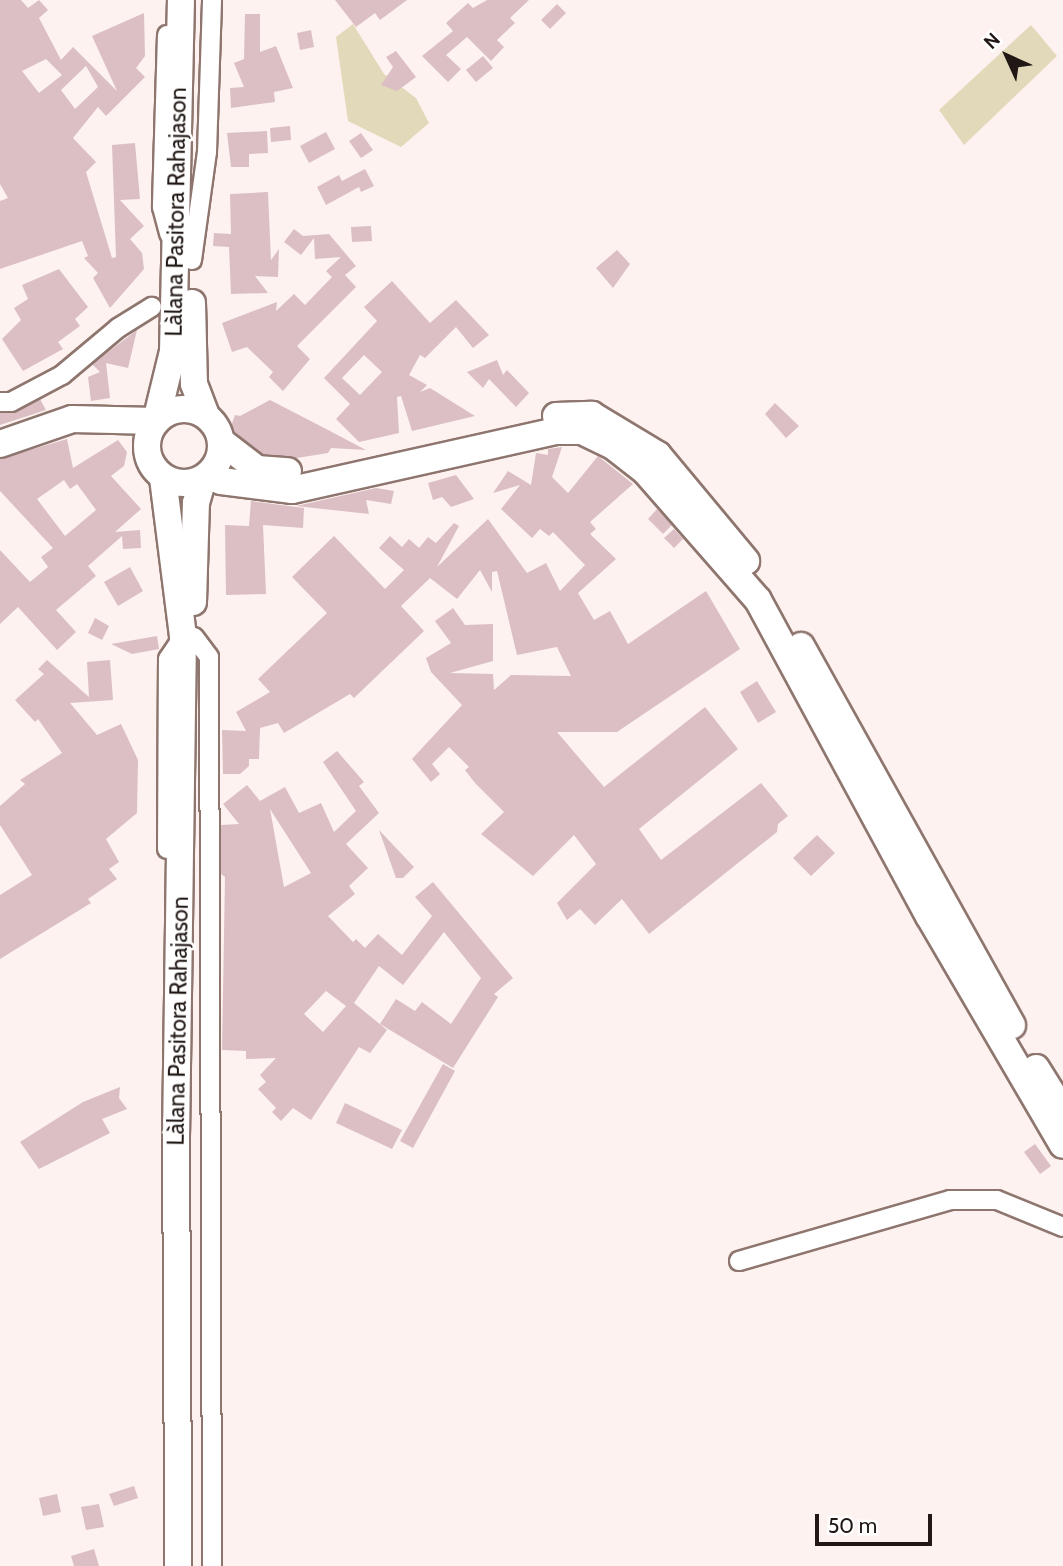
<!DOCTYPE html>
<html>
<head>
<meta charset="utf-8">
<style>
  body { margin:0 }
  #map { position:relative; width:1063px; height:1566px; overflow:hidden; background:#fdf2ef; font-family:Cabin,sans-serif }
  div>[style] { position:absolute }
  .green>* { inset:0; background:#e1d9b9 }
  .building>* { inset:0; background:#dbbfc4 }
  .roads { filter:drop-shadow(2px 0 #8e766f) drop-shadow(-2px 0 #8e766f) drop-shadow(0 2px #8e766f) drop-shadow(0 -2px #8e766f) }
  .street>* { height:18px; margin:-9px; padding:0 9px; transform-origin:9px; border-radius:9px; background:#fff }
  .secondary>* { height:26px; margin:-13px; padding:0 13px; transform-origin:13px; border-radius:13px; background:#fff }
  .secondary>.ring { margin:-13px; padding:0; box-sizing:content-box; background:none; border:26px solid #fff; border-radius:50% }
  span { translate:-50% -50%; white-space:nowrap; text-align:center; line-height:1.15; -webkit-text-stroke:5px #fff; paint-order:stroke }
  .street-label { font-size:23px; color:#211815 }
  .north { position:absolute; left:972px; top:21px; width:70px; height:70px; -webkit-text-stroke:5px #fff; paint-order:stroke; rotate:315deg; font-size:19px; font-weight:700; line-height:28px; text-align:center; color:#211815 }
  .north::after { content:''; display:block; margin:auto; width:24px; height:32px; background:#211815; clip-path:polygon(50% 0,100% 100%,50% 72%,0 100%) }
  .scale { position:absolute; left:815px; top:1514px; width:117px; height:32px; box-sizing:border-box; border:4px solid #211815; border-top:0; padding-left:9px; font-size:21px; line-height:24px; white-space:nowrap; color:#211815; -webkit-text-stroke:5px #fff; paint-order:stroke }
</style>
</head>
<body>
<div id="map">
  <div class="green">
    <i style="clip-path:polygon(353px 24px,384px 74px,416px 98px,429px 123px,401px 147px,348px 121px,336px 37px)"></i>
    <i style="clip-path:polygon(1031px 25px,1057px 56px,964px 145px,939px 110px)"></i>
  </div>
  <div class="building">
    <i style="clip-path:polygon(evenodd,0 0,21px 0,28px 8px,39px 0,48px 10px,39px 18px,61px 60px,73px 47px,117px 91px,92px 36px,144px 13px,145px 56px,136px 68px,145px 77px,106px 116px,98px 107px,73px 138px,96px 162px,86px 172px,112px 258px,116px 257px,112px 145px,135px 143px,140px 199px,120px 200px,144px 226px,130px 239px,142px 253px,144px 269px,110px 308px,93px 278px,98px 273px,84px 258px,88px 256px,82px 241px,0 269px,0 201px,8px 198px,0 184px,0 0,46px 59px,62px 75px,39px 93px,22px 71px,46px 59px,0 0,86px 66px,98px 87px,75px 109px,61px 90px,86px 66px)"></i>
    <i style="clip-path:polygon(335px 0,407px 0,380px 20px,375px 13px,356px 27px)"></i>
    <i style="clip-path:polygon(487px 0,529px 0,510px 18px,515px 23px,497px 40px,504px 47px,491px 61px,467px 37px,446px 55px,461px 69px,448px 82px,422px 56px,453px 31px,446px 23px,468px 3px,473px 8px)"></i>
    <i style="clip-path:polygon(557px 4px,566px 13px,550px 29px,541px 20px)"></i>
    <i style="clip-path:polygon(245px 14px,260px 14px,260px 52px,276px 46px,293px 88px,274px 92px,275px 102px,231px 108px,230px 88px,244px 87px,234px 63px,244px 59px)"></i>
    <i style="clip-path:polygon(311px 30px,314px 47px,300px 50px,297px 33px)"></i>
    <i style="clip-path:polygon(396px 51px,416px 77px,397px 91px,381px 85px,393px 67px,386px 57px)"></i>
    <i style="clip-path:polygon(483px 56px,493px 68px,476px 82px,466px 70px)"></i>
    <i style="clip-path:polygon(290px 126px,291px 140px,271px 142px,270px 128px)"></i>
    <i style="clip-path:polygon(267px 131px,268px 153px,249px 154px,249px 167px,231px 167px,227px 133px)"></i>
    <i style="clip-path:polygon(326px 132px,335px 149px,309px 163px,300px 146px)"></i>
    <i style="clip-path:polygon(361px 133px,373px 150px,361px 158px,349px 141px)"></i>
    <i style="clip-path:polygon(365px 169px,374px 186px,361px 192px,359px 187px,326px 205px,317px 187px,339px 175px,342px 181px)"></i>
    <i style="clip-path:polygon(268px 192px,271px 260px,279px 249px,278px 277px,255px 276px,268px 293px,231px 294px,229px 247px,213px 246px,214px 233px,231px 234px,230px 194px)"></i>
    <i style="clip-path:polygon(371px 226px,372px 241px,352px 242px,351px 227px)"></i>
    <i style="clip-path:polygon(294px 229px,303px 236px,329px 234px,356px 266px,345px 275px,356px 287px,297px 346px,310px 359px,283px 391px,269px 377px,273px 372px,247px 347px,232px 352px,222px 323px,277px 302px,276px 311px,294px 294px,305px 305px,332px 277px,326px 271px,341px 257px,315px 259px,314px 238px,301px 255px,284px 242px)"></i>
    <i style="clip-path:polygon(617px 250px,630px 264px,613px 288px,596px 268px)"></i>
    <i style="clip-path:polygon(59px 269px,88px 307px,75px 319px,80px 326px,58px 342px,63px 349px,23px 371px,2px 339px,21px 320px,14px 308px,28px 299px,22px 285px)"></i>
    <i style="clip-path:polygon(evenodd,392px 281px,430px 323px,456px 300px,489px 335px,473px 348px,456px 327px,425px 358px,420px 355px,409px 375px,427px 385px,420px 392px,430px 388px,475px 416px,412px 431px,401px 396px,397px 397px,399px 433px,359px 442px,336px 419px,350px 404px,324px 378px,377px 321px,364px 307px,392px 281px,364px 355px,382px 372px,360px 395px,342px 378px,364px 355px)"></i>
    <i style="clip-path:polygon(137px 330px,128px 368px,106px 363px,110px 398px,91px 401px,88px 377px,100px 372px,92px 364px)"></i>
    <i style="clip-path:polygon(497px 360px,503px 375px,507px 370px,529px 393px,516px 407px,489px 379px,483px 388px,467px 372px)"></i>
    <i style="clip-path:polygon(40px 399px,46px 410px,0 425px,0 413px,16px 412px)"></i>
    <i style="clip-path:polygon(270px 400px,330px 431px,366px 450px,331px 448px,328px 453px,297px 458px,263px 454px,230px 429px,235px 415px,240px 416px)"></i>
    <i style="clip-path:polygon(775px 403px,799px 426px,786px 438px,765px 414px)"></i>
    <i style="clip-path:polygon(evenodd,67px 439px,73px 468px,118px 440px,127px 452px,124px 466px,111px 476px,141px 509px,115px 532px,140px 530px,141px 548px,123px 549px,122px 536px,88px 566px,96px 576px,56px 610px,76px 632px,57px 650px,18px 607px,0 624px,0 550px,30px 582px,48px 567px,41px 557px,53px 548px,0 491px,0 459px,67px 439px,64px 480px,70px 489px,77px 484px,96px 510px,65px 536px,37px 499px,64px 480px)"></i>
    <i style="clip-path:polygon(562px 447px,552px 477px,568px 493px,598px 456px,633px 484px,590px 522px,596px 529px,590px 534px,616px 559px,578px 593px,594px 620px,610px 611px,628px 644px,706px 591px,740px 649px,617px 732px,557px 732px,604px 787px,705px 707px,738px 749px,639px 829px,661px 860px,761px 783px,788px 816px,778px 824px,777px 832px,649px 934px,622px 899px,595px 925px,580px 909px,567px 920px,557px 903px,596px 864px,574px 835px,533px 876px,481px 834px,504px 812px,475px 783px,465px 770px,469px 767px,449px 747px,432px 764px,440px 774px,431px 782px,412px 759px,462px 705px,431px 672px,426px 658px,451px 643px,435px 621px,453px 608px,465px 625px,493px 624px,493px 661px,450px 673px,493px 674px,494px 690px,511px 675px,571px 676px,557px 647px,517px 655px,497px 571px,492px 572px,492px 592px,480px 570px,457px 599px,430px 578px,401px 606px,424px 631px,354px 698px,350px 694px,284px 733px,278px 723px,260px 728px,259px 759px,249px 759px,249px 766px,240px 774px,223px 774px,222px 730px,246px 731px,236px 712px,270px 692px,258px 679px,327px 613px,292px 577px,334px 536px,385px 589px,404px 570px,379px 548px,390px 536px,402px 547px,409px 539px,419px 548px,428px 537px,436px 543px,454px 523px,459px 526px,437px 567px,488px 519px,527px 573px,546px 563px,560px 591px,585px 565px,553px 532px,549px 536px,540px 529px,532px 538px,501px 509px,520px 485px,493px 493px,508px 471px,531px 485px,536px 453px,548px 455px,548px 449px)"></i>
    <i style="clip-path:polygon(456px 475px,474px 499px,451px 507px,442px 497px,433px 500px,428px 483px)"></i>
    <i style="clip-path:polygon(376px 488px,394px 491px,391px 504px,366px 500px,369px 514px,296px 506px)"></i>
    <i style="clip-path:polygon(251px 501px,304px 508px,303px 528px,263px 525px,266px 594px,226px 595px,225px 525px,249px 526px)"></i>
    <i style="clip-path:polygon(657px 509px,672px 525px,663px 534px,648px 519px)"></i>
    <i style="clip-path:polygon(674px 529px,683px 539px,674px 548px,664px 538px)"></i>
    <i style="clip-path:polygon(130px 567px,143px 591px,118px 606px,104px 582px)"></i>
    <i style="clip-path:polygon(95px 618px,109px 626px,102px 640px,88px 633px)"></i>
    <i style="clip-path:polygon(157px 636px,159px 649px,132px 654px,111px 644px)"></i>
    <i style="clip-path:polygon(47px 660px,89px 697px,87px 662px,110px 660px,113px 700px,70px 703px,97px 735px,121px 724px,138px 760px,137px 813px,106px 839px,119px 862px,109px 869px,117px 879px,88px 899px,91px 903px,0 959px,0 895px,32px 875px,0 825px,0 806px,25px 784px,20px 780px,62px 753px,38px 719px,35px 722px,15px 700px,44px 674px,38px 669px)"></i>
    <i style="clip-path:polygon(757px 681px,776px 712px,758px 723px,740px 692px)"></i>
    <i style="clip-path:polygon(evenodd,337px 751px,364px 782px,359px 786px,379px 813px,346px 844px,368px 868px,349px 886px,355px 894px,328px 916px,353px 942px,356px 939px,365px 948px,378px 934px,402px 955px,432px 916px,415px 897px,433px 882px,513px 978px,494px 994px,498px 997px,453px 1068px,380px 1024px,396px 999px,415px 1011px,422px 1002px,451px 1024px,481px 978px,444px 932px,403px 985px,379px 966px,354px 1003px,387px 1030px,370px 1053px,359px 1047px,311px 1120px,293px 1108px,281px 1121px,272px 1112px,276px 1108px,258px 1089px,266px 1082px,260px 1075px,276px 1058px,246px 1059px,246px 1051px,222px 1050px,225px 877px,221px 874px,221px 825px,239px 824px,223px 804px,247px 785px,260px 801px,285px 787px,299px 813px,321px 803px,334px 832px,356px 811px,323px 762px,337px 751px,270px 809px,311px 873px,284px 887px,270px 809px,337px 751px,326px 991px,346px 1006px,323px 1032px,304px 1014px,326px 991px)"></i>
    <i style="clip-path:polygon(379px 830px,414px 867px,403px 878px,396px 878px)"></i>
    <i style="clip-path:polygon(817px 835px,835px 853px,811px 876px,793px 858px)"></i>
    <i style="clip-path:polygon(443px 1064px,455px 1071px,413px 1148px,400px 1141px)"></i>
    <i style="clip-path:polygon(120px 1087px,119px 1098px,127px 1109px,102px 1119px,110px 1133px,39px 1169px,20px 1142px,83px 1102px)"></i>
    <i style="clip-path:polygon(345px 1103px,402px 1130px,392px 1149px,336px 1123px)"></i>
    <i style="clip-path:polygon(1035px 1144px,1051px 1166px,1040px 1174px,1024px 1152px)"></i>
    <i style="clip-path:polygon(134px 1486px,138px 1498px,114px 1506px,109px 1494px)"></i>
    <i style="clip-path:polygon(57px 1494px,61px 1512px,43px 1516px,39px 1498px)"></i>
    <i style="clip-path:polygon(99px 1504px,104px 1527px,86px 1530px,81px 1507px)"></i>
    <i style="clip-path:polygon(94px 1549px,99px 1566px,74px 1566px,71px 1556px)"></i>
  </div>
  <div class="roads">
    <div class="street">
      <i style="left:167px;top:35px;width:172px;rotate:91.7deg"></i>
      <i style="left:162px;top:207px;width:28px;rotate:75deg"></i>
      <i style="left:192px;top:260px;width:109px;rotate:-82.1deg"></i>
      <i style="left:207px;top:152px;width:152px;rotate:-88.1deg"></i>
      <i style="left:0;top:402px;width:11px"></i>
      <i style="left:11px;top:402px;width:58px;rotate:-27.9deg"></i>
      <i style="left:62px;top:375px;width:73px;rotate:-40deg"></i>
      <i style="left:118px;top:328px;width:40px;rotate:-32deg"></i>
      <i style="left:194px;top:637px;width:25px;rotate:53deg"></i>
      <i style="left:209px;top:657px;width:909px;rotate:89.81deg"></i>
      <i style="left:167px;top:849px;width:190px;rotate:-89.7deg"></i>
      <i style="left:168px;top:659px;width:23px;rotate:-56deg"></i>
      <i style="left:739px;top:1261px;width:220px;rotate:-16.1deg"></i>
      <i style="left:950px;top:1200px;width:47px"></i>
      <i style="left:997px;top:1200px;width:71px;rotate:22.2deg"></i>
    </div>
    <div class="secondary">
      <i style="left:192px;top:303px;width:81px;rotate:88.6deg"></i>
      <i style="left:194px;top:384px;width:33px;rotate:69deg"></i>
      <i class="ring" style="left:147px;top:409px;width:48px;height:48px"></i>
      <i style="left:556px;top:416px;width:36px;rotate:-2deg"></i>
      <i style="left:592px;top:415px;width:77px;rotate:31.2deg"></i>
      <i style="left:658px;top:455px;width:138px;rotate:50.3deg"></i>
      <i style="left:156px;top:421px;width:72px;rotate:-76.3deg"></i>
      <i style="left:173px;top:351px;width:351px;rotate:-88.7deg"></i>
      <i style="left:222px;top:442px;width:44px;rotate:37.6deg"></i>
      <i style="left:257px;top:469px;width:31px;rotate:4deg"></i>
      <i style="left:0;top:444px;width:76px;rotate:-19.1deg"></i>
      <i style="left:72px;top:419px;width:84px;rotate:1.4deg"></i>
      <i style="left:209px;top:475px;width:13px;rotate:27deg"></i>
      <i style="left:221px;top:481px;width:72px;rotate:7.2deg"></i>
      <i style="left:292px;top:490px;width:271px;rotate:-12.6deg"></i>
      <i style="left:557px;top:431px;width:25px"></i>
      <i style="left:582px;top:431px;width:34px;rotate:26deg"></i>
      <i style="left:613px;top:446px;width:41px;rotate:38deg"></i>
      <i style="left:645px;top:471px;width:171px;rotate:48.8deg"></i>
      <i style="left:758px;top:600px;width:359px;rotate:61.6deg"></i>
      <i style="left:929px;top:916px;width:265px;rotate:59.7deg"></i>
      <i style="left:163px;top:478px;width:160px;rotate:82.8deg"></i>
      <i style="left:183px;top:637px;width:497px;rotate:90.8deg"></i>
      <i style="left:176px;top:1134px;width:432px;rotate:89.7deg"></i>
      <i style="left:193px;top:602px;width:99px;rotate:-88.3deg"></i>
      <i style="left:196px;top:503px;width:25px;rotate:-74deg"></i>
      <i style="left:801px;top:646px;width:434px;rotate:60.9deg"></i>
      <i style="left:1036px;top:1068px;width:51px;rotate:57.9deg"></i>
    </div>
  </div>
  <div class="street-label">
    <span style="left:176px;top:212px;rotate:-89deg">Làlana Pasitora Rahajason</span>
    <span style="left:178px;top:1021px;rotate:-89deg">Làlana Pasitora Rahajason</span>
  </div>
  <div class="north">N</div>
  <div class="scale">50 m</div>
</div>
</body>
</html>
